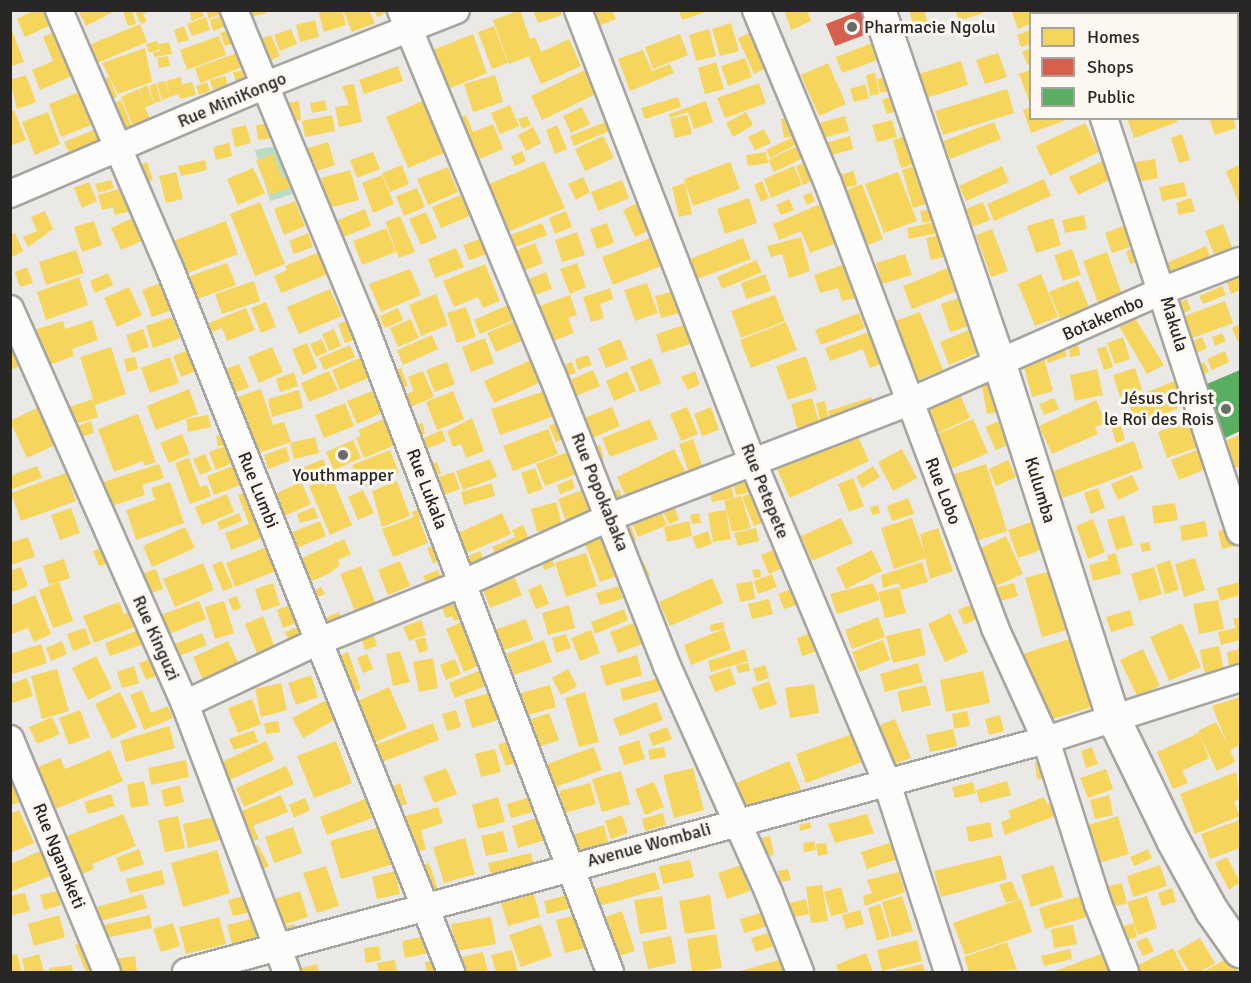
<!DOCTYPE html>
<html>
<head>
<meta charset="utf-8">
<style>
  body { margin:0 }
  #map { position:relative; width:1251px; height:983px; overflow:hidden; background:#ebe9e6; font-family:Signika,sans-serif }
  div>[style] { position:absolute }
  .green>* { inset:0; background:#b9dcc2 }
  .homes>* { inset:0; background:#f6d55c }
  .shops>* { inset:0; background:#d6604d }
  .public>* { inset:0; background:#5aae61 }
  .roads { filter:drop-shadow(2px 0 #a6a4a2) drop-shadow(-2px 0 #a6a4a2) drop-shadow(0 2px #a6a4a2) drop-shadow(0 -2px #a6a4a2) }
  .minor>* { height:26px; margin:-13px; padding:0 13px; transform-origin:13px; border-radius:13px; background:#fcfcfb }
  .tertiary>* { height:32px; margin:-16px; padding:0 16px; transform-origin:16px; border-radius:16px; background:#fcfcfb }
  .dots>* { width:16px; height:16px; translate:-50% -50%; box-sizing:border-box; border:3px solid #fcf7f0; border-radius:50% }
  span { translate:-50% -50%; white-space:nowrap; text-align:center; line-height:1.15; -webkit-text-stroke:6px #fcf7f0; paint-order:stroke }
  .poi-label { font-size:18px; color:#292725 }
  .left { translate:0 -50%; text-align:left }
  .right { translate:-100% -50%; text-align:right }
  .street-label { font-size:18px; color:#292725 }
  .frame { position:absolute; inset:0; border:12px solid #292725; pointer-events:none }
  .legend { position:absolute; left:1029px; top:12px; width:210px; height:108px; box-sizing:border-box; background:#fcf7f0; border:2px solid #a8a49f; margin:0; padding:8px 10px; list-style:none; font-size:18px; color:#292725 }
  .legend li { display:flex; align-items:center; gap:12px; height:30px }
  .legend b { width:30px; border:2px solid #a8a49f }
</style>
</head>
<body>
<div id="map">
  <div class="green">
    <i style="clip-path:polygon(288px 144px,305px 190px,270px 201px,255px 150px)"></i>
  </div>
  <div class="homes">
    <i style="clip-path:polygon(35px 10px,47px 10px,53px 24px,25px 37px,17px 19px)"></i>
    <i style="clip-path:polygon(78px 10px,117px 10px,86px 26px)"></i>
    <i style="clip-path:polygon(126px 10px,132px 10px,136px 24px,128px 26px,123px 12px)"></i>
    <i style="clip-path:polygon(134px 10px,152px 10px,143px 14px,147px 21px,141px 24px)"></i>
    <i style="clip-path:polygon(189px 10px,202px 10px,204px 16px,192px 21px)"></i>
    <i style="clip-path:polygon(206px 10px,219px 10px,220px 14px,209px 19px)"></i>
    <i style="clip-path:polygon(246px 10px,266px 10px,266px 13px,248px 18px)"></i>
    <i style="clip-path:polygon(318px 10px,342px 10px,346px 25px,324px 32px)"></i>
    <i style="clip-path:polygon(343px 10px,369px 10px,375px 23px,352px 32px)"></i>
    <i style="clip-path:polygon(374px 10px,392px 10px,377px 17px)"></i>
    <i style="clip-path:polygon(520px 10px,530px 39px,535px 37px,541px 52px,569px 39px,581px 66px,541px 84px,529px 57px,535px 54px,509px 64px,493px 20px)"></i>
    <i style="clip-path:polygon(533px 10px,560px 10px,562px 15px,538px 23px)"></i>
    <i style="clip-path:polygon(582px 10px,612px 10px,616px 19px,589px 30px)"></i>
    <i style="clip-path:polygon(679px 10px,708px 10px,708px 11px,682px 20px)"></i>
    <i style="clip-path:polygon(784px 10px,807px 10px,811px 21px,791px 30px)"></i>
    <i style="clip-path:polygon(909px 10px,924px 10px,929px 27px,915px 31px)"></i>
    <i style="clip-path:polygon(955px 10px,982px 10px,983px 13px,959px 21px)"></i>
    <i style="clip-path:polygon(1011px 10px,1032px 10px,1030px 24px,1018px 29px)"></i>
    <i style="clip-path:polygon(1095px 10px,1119px 10px,1120px 14px,1087px 14px)"></i>
    <i style="clip-path:polygon(1164px 10px,1180px 10px,1181px 14px,1156px 14px)"></i>
    <i style="clip-path:polygon(1187px 10px,1223px 10px,1224px 14px,1188px 14px)"></i>
    <i style="clip-path:polygon(223px 15px,226px 26px,213px 31px,210px 20px)"></i>
    <i style="clip-path:polygon(206px 17px,210px 30px,192px 36px,187px 24px)"></i>
    <i style="clip-path:polygon(315px 20px,319px 37px,300px 42px,296px 25px)"></i>
    <i style="clip-path:polygon(731px 23px,739px 51px,720px 56px,712px 29px)"></i>
    <i style="clip-path:polygon(140px 24px,147px 42px,90px 66px,84px 52px,93px 48px,91px 44px)"></i>
    <i style="clip-path:polygon(10px 25px,24px 62px,10px 67px)"></i>
    <i style="clip-path:polygon(184px 26px,189px 40px,178px 43px,174px 30px)"></i>
    <i style="clip-path:polygon(494px 26px,508px 63px,492px 69px,478px 32px)"></i>
    <i style="clip-path:polygon(291px 29px,297px 44px,280px 51px,274px 35px)"></i>
    <i style="clip-path:polygon(709px 29px,716px 56px,696px 61px,689px 35px)"></i>
    <i style="clip-path:polygon(229px 30px,234px 43px,225px 46px,220px 33px)"></i>
    <i style="clip-path:polygon(756px 30px,773px 65px,754px 74px,738px 38px)"></i>
    <i style="clip-path:polygon(1030px 30px,1030px 44px,1021px 47px,1017px 35px)"></i>
    <i style="clip-path:polygon(55px 31px,74px 75px,40px 90px,32px 70px,53px 61px,43px 37px)"></i>
    <i style="clip-path:polygon(473px 34px,487px 73px,443px 91px,428px 52px)"></i>
    <i style="clip-path:polygon(680px 34px,688px 55px,653px 69px,645px 47px)"></i>
    <i style="clip-path:polygon(271px 35px,280px 56px,265px 63px,256px 41px)"></i>
    <i style="clip-path:polygon(219px 36px,226px 55px,187px 70px,180px 50px)"></i>
    <i style="clip-path:polygon(880px 40px,886px 57px,842px 73px,836px 57px)"></i>
    <i style="clip-path:polygon(157px 41px,160px 49px,149px 53px,146px 44px)"></i>
    <i style="clip-path:polygon(169px 42px,172px 54px,154px 57px,153px 52px,160px 51px,159px 44px)"></i>
    <i style="clip-path:polygon(145px 48px,152px 82px,118px 94px,102px 63px)"></i>
    <i style="clip-path:polygon(1030px 48px,1030px 64px,1028px 65px,1022px 52px)"></i>
    <i style="clip-path:polygon(643px 50px,652px 71px,670px 64px,674px 73px,630px 91px,618px 59px)"></i>
    <i style="clip-path:polygon(237px 53px,242px 67px,200px 83px,195px 68px)"></i>
    <i style="clip-path:polygon(998px 53px,1007px 77px,985px 84px,976px 60px)"></i>
    <i style="clip-path:polygon(168px 56px,170px 66px,159px 68px,157px 58px)"></i>
    <i style="clip-path:polygon(239px 56px,250px 76px,236px 81px,233px 72px,244px 70px)"></i>
    <i style="clip-path:polygon(745px 58px,752px 77px,728px 86px,721px 66px)"></i>
    <i style="clip-path:polygon(961px 61px,968px 85px,926px 98px,919px 74px)"></i>
    <i style="clip-path:polygon(716px 62px,724px 89px,705px 94px,698px 68px)"></i>
    <i style="clip-path:polygon(828px 63px,846px 104px,819px 116px,801px 75px)"></i>
    <i style="clip-path:polygon(398px 66px,403px 81px,364px 94px,359px 80px)"></i>
    <i style="clip-path:polygon(585px 70px,596px 94px,542px 120px,531px 96px)"></i>
    <i style="clip-path:polygon(1030px 70px,1030px 100px,1029px 101px,1019px 74px)"></i>
    <i style="clip-path:polygon(875px 73px,879px 94px,870px 96px,866px 75px)"></i>
    <i style="clip-path:polygon(26px 75px,36px 102px,17px 109px,10px 80px)"></i>
    <i style="clip-path:polygon(495px 75px,503px 102px,473px 112px,464px 84px)"></i>
    <i style="clip-path:polygon(225px 76px,228px 85px,213px 90px,210px 80px)"></i>
    <i style="clip-path:polygon(890px 76px,893px 90px,880px 93px,877px 79px)"></i>
    <i style="clip-path:polygon(109px 77px,117px 97px,105px 101px,97px 82px)"></i>
    <i style="clip-path:polygon(181px 77px,182px 84px,177px 86px,192px 82px,196px 95px,180px 99px,179px 94px,170px 97px,166px 81px)"></i>
    <i style="clip-path:polygon(165px 81px,170px 97px,162px 100px,157px 83px)"></i>
    <i style="clip-path:polygon(207px 82px,210px 91px,199px 95px,196px 86px)"></i>
    <i style="clip-path:polygon(156px 83px,161px 101px,154px 103px,149px 86px)"></i>
    <i style="clip-path:polygon(759px 83px,766px 103px,725px 118px,717px 98px)"></i>
    <i style="clip-path:polygon(354px 84px,362px 122px,339px 127px,335px 107px,349px 105px,342px 86px)"></i>
    <i style="clip-path:polygon(865px 84px,869px 98px,854px 102px,850px 89px)"></i>
    <i style="clip-path:polygon(147px 85px,154px 104px,145px 107px,150px 118px,133px 126px,121px 97px,138px 89px,144px 102px,139px 89px)"></i>
    <i style="clip-path:polygon(1007px 89px,1014px 113px,943px 135px,935px 111px)"></i>
    <i style="clip-path:polygon(84px 90px,96px 123px,61px 137px,49px 104px)"></i>
    <i style="clip-path:polygon(899px 94px,904px 109px,887px 114px,882px 100px)"></i>
    <i style="clip-path:polygon(678px 97px,681px 107px,645px 119px,641px 108px)"></i>
    <i style="clip-path:polygon(429px 98px,451px 150px,408px 168px,386px 117px)"></i>
    <i style="clip-path:polygon(121px 100px,132px 127px,119px 133px,108px 106px)"></i>
    <i style="clip-path:polygon(325px 100px,327px 110px,312px 113px,310px 103px)"></i>
    <i style="clip-path:polygon(299px 101px,301px 120px,289px 122px,286px 103px)"></i>
    <i style="clip-path:polygon(706px 101px,713px 122px,694px 129px,688px 112px,670px 118px,669px 114px)"></i>
    <i style="clip-path:polygon(1240px 102px,1240px 126px,1238px 103px)"></i>
    <i style="clip-path:polygon(510px 105px,519px 126px,500px 134px,491px 113px)"></i>
    <i style="clip-path:polygon(582px 107px,590px 124px,571px 133px,563px 116px)"></i>
    <i style="clip-path:polygon(1030px 107px,1030px 118px,1069px 119px,1031px 133px,1023px 110px)"></i>
    <i style="clip-path:polygon(14px 110px,26px 140px,10px 146px,10px 112px)"></i>
    <i style="clip-path:polygon(48px 112px,60px 144px,35px 155px,22px 122px)"></i>
    <i style="clip-path:polygon(746px 112px,753px 125px,733px 137px,726px 123px)"></i>
    <i style="clip-path:polygon(332px 115px,335px 131px,305px 137px,302px 121px)"></i>
    <i style="clip-path:polygon(466px 115px,473px 132px,493px 124px,503px 149px,472px 162px,455px 120px)"></i>
    <i style="clip-path:polygon(687px 115px,692px 134px,675px 138px,670px 119px)"></i>
    <i style="clip-path:polygon(527px 116px,531px 125px,522px 129px,518px 119px)"></i>
    <i style="clip-path:polygon(796px 116px,799px 135px,784px 138px,781px 119px)"></i>
    <i style="clip-path:polygon(845px 116px,849px 131px,816px 140px,812px 125px)"></i>
    <i style="clip-path:polygon(1127px 118px,1176px 118px,1177px 122px,1134px 138px)"></i>
    <i style="clip-path:polygon(1209px 118px,1233px 118px,1236px 128px,1215px 135px)"></i>
    <i style="clip-path:polygon(892px 120px,897px 137px,877px 142px,872px 125px)"></i>
    <i style="clip-path:polygon(605px 122px,609px 131px,574px 146px,570px 136px)"></i>
    <i style="clip-path:polygon(994px 122px,1001px 139px,950px 159px,943px 141px)"></i>
    <i style="clip-path:polygon(272px 123px,274px 138px,258px 140px,256px 125px)"></i>
    <i style="clip-path:polygon(1085px 123px,1099px 152px,1050px 176px,1036px 146px)"></i>
    <i style="clip-path:polygon(246px 125px,251px 143px,235px 147px,231px 129px)"></i>
    <i style="clip-path:polygon(557px 125px,567px 149px,555px 154px,546px 130px)"></i>
    <i style="clip-path:polygon(533px 127px,541px 143px,526px 151px,518px 135px)"></i>
    <i style="clip-path:polygon(98px 128px,102px 139px,69px 153px,64px 142px)"></i>
    <i style="clip-path:polygon(764px 129px,771px 143px,755px 150px,748px 137px)"></i>
    <i style="clip-path:polygon(912px 134px,920px 162px,901px 168px,893px 140px)"></i>
    <i style="clip-path:polygon(1182px 134px,1190px 160px,1179px 163px,1171px 138px)"></i>
    <i style="clip-path:polygon(603px 136px,614px 158px,585px 171px,575px 149px)"></i>
    <i style="clip-path:polygon(850px 136px,853px 149px,822px 158px,819px 145px)"></i>
    <i style="clip-path:polygon(793px 137px,797px 144px,770px 158px,766px 150px)"></i>
    <i style="clip-path:polygon(328px 142px,335px 165px,317px 171px,314px 161px,302px 165px,298px 151px)"></i>
    <i style="clip-path:polygon(229px 143px,232px 156px,216px 160px,213px 147px)"></i>
    <i style="clip-path:polygon(797px 146px,803px 158px,774px 172px,768px 160px)"></i>
    <i style="clip-path:polygon(522px 151px,526px 161px,515px 166px,511px 156px)"></i>
    <i style="clip-path:polygon(373px 152px,380px 169px,357px 178px,350px 160px)"></i>
    <i style="clip-path:polygon(766px 152px,768px 163px,748px 166px,746px 155px)"></i>
    <i style="clip-path:polygon(273px 154px,282px 178px,293px 174px,297px 185px,270px 195px,256px 161px)"></i>
    <i style="clip-path:polygon(1113px 156px,1122px 174px,1078px 195px,1069px 177px)"></i>
    <i style="clip-path:polygon(813px 159px,820px 178px,803px 185px,796px 166px)"></i>
    <i style="clip-path:polygon(1155px 159px,1158px 178px,1133px 183px,1130px 163px)"></i>
    <i style="clip-path:polygon(205px 160px,207px 170px,181px 176px,178px 166px)"></i>
    <i style="clip-path:polygon(544px 161px,565px 208px,500px 235px,480px 188px)"></i>
    <i style="clip-path:polygon(147px 162px,153px 180px,140px 184px,134px 167px)"></i>
    <i style="clip-path:polygon(730px 162px,740px 189px,693px 206px,684px 179px)"></i>
    <i style="clip-path:polygon(922px 164px,932px 202px,913px 208px,902px 170px)"></i>
    <i style="clip-path:polygon(402px 165px,409px 184px,390px 192px,382px 173px)"></i>
    <i style="clip-path:polygon(1240px 165px,1240px 206px,1226px 171px)"></i>
    <i style="clip-path:polygon(794px 166px,802px 185px,771px 198px,764px 179px)"></i>
    <i style="clip-path:polygon(1002px 166px,1009px 182px,966px 201px,959px 186px)"></i>
    <i style="clip-path:polygon(448px 167px,458px 192px,428px 205px,417px 179px)"></i>
    <i style="clip-path:polygon(253px 168px,265px 193px,238px 205px,227px 179px)"></i>
    <i style="clip-path:polygon(350px 170px,359px 200px,329px 208px,321px 178px)"></i>
    <i style="clip-path:polygon(854px 171px,857px 185px,833px 191px,830px 177px)"></i>
    <i style="clip-path:polygon(176px 172px,183px 199px,166px 203px,159px 176px)"></i>
    <i style="clip-path:polygon(898px 172px,917px 221px,884px 233px,865px 184px)"></i>
    <i style="clip-path:polygon(382px 175px,394px 204px,373px 213px,362px 183px)"></i>
    <i style="clip-path:polygon(583px 177px,590px 192px,576px 200px,568px 184px)"></i>
    <i style="clip-path:polygon(1044px 179px,1051px 196px,994px 221px,987px 204px)"></i>
    <i style="clip-path:polygon(111px 180px,114px 188px,98px 193px,95px 184px)"></i>
    <i style="clip-path:polygon(622px 180px,629px 198px,598px 211px,591px 192px)"></i>
    <i style="clip-path:polygon(762px 181px,769px 198px,761px 202px,754px 185px)"></i>
    <i style="clip-path:polygon(89px 182px,97px 201px,82px 208px,74px 188px)"></i>
    <i style="clip-path:polygon(1184px 182px,1187px 196px,1162px 201px,1159px 187px)"></i>
    <i style="clip-path:polygon(685px 183px,692px 214px,679px 217px,672px 187px)"></i>
    <i style="clip-path:polygon(862px 184px,883px 239px,860px 248px,839px 193px)"></i>
    <i style="clip-path:polygon(129px 186px,136px 210px,115px 215px,113px 207px,102px 210px,98px 195px)"></i>
    <i style="clip-path:polygon(417px 188px,425px 207px,404px 216px,396px 196px)"></i>
    <i style="clip-path:polygon(811px 192px,815px 201px,807px 205px,803px 196px)"></i>
    <i style="clip-path:polygon(465px 193px,474px 214px,441px 228px,432px 207px)"></i>
    <i style="clip-path:polygon(749px 198px,757px 223px,725px 234px,717px 209px)"></i>
    <i style="clip-path:polygon(1191px 198px,1195px 211px,1179px 215px,1176px 203px)"></i>
    <i style="clip-path:polygon(789px 199px,794px 210px,781px 215px,776px 205px)"></i>
    <i style="clip-path:polygon(644px 200px,656px 227px,635px 237px,623px 210px)"></i>
    <i style="clip-path:polygon(295px 201px,305px 226px,284px 235px,274px 209px)"></i>
    <i style="clip-path:polygon(260px 202px,285px 264px,255px 276px,230px 214px)"></i>
    <i style="clip-path:polygon(983px 202px,990px 220px,973px 227px,966px 209px)"></i>
    <i style="clip-path:polygon(823px 203px,839px 242px,810px 253px,801px 231px,779px 240px,773px 224px)"></i>
    <i style="clip-path:polygon(936px 208px,939px 220px,923px 223px,920px 211px)"></i>
    <i style="clip-path:polygon(365px 209px,371px 226px,338px 239px,331px 223px)"></i>
    <i style="clip-path:polygon(45px 211px,53px 229px,28px 247px,23px 237px,37px 231px,31px 217px)"></i>
    <i style="clip-path:polygon(566px 211px,572px 227px,555px 234px,549px 218px)"></i>
    <i style="clip-path:polygon(426px 212px,437px 238px,421px 245px,409px 219px)"></i>
    <i style="clip-path:polygon(143px 213px,153px 236px,121px 250px,111px 228px)"></i>
    <i style="clip-path:polygon(1084px 215px,1087px 229px,1065px 233px,1062px 220px)"></i>
    <i style="clip-path:polygon(400px 216px,415px 252px,399px 258px,385px 222px)"></i>
    <i style="clip-path:polygon(1053px 218px,1061px 245px,1036px 253px,1027px 226px)"></i>
    <i style="clip-path:polygon(94px 221px,102px 245px,82px 252px,74px 227px)"></i>
    <i style="clip-path:polygon(226px 221px,238px 254px,185px 274px,173px 241px)"></i>
    <i style="clip-path:polygon(940px 221px,942px 232px,909px 239px,907px 228px)"></i>
    <i style="clip-path:polygon(542px 223px,547px 235px,508px 250px,503px 238px)"></i>
    <i style="clip-path:polygon(607px 223px,614px 243px,597px 249px,590px 229px)"></i>
    <i style="clip-path:polygon(1131px 223px,1138px 244px,1112px 253px,1105px 233px)"></i>
    <i style="clip-path:polygon(1223px 224px,1236px 258px,1218px 265px,1205px 231px)"></i>
    <i style="clip-path:polygon(386px 228px,396px 252px,362px 265px,353px 241px)"></i>
    <i style="clip-path:polygon(992px 229px,1008px 271px,991px 277px,976px 235px)"></i>
    <i style="clip-path:polygon(577px 232px,585px 255px,562px 262px,555px 240px)"></i>
    <i style="clip-path:polygon(15px 233px,23px 251px,10px 258px,10px 236px)"></i>
    <i style="clip-path:polygon(308px 233px,313px 247px,294px 254px,289px 241px)"></i>
    <i style="clip-path:polygon(943px 234px,948px 256px,931px 260px,926px 238px)"></i>
    <i style="clip-path:polygon(485px 237px,491px 253px,469px 260px,463px 245px)"></i>
    <i style="clip-path:polygon(801px 237px,810px 271px,789px 278px,782px 254px,771px 257px,767px 246px)"></i>
    <i style="clip-path:polygon(650px 238px,661px 266px,613px 285px,602px 257px)"></i>
    <i style="clip-path:polygon(743px 238px,751px 259px,697px 279px,690px 259px)"></i>
    <i style="clip-path:polygon(535px 243px,543px 263px,521px 272px,512px 252px)"></i>
    <i style="clip-path:polygon(1206px 246px,1213px 263px,1170px 282px,1162px 265px)"></i>
    <i style="clip-path:polygon(1138px 247px,1143px 261px,1130px 264px,1126px 251px)"></i>
    <i style="clip-path:polygon(456px 248px,464px 267px,435px 278px,428px 259px)"></i>
    <i style="clip-path:polygon(1072px 249px,1081px 275px,1063px 281px,1054px 255px)"></i>
    <i style="clip-path:polygon(76px 250px,84px 273px,46px 285px,39px 262px)"></i>
    <i style="clip-path:polygon(319px 252px,328px 274px,281px 293px,274px 276px,287px 270px,285px 266px)"></i>
    <i style="clip-path:polygon(1107px 252px,1123px 297px,1099px 306px,1083px 261px)"></i>
    <i style="clip-path:polygon(905px 254px,912px 275px,882px 284px,876px 263px)"></i>
    <i style="clip-path:polygon(756px 260px,762px 272px,722px 289px,717px 277px)"></i>
    <i style="clip-path:polygon(227px 263px,236px 285px,195px 300px,187px 277px)"></i>
    <i style="clip-path:polygon(577px 263px,586px 287px,570px 294px,560px 269px)"></i>
    <i style="clip-path:polygon(848px 263px,860px 297px,842px 301px,838px 288px,820px 293px,814px 275px)"></i>
    <i style="clip-path:polygon(485px 264px,500px 301px,483px 308px,478px 297px,454px 307px,443px 281px)"></i>
    <i style="clip-path:polygon(953px 266px,962px 289px,912px 309px,903px 286px)"></i>
    <i style="clip-path:polygon(27px 267px,33px 283px,20px 287px,15px 272px)"></i>
    <i style="clip-path:polygon(410px 269px,421px 295px,381px 312px,369px 284px)"></i>
    <i style="clip-path:polygon(546px 272px,552px 289px,535px 295px,529px 279px)"></i>
    <i style="clip-path:polygon(108px 273px,113px 285px,95px 293px,90px 281px)"></i>
    <i style="clip-path:polygon(765px 274px,771px 291px,746px 299px,741px 283px)"></i>
    <i style="clip-path:polygon(1041px 274px,1058px 317px,1035px 326px,1018px 284px)"></i>
    <i style="clip-path:polygon(1240px 276px,1240px 290px,1231px 294px,1226px 281px)"></i>
    <i style="clip-path:polygon(79px 277px,88px 305px,46px 320px,37px 292px)"></i>
    <i style="clip-path:polygon(168px 280px,178px 308px,152px 317px,142px 290px)"></i>
    <i style="clip-path:polygon(1078px 280px,1089px 307px,1060px 318px,1049px 292px)"></i>
    <i style="clip-path:polygon(254px 281px,260px 301px,222px 314px,215px 294px)"></i>
    <i style="clip-path:polygon(647px 283px,658px 313px,635px 321px,624px 290px)"></i>
    <i style="clip-path:polygon(1222px 286px,1226px 295px,1203px 304px,1199px 296px)"></i>
    <i style="clip-path:polygon(129px 287px,142px 315px,117px 327px,104px 298px)"></i>
    <i style="clip-path:polygon(610px 288px,613px 299px,600px 304px,604px 318px,591px 322px,583px 297px)"></i>
    <i style="clip-path:polygon(330px 289px,342px 316px,299px 334px,287px 307px)"></i>
    <i style="clip-path:polygon(682px 289px,688px 311px,661px 318px,655px 296px)"></i>
    <i style="clip-path:polygon(436px 294px,448px 325px,421px 336px,409px 305px)"></i>
    <i style="clip-path:polygon(570px 295px,577px 315px,568px 318px,574px 333px,550px 342px,537px 307px)"></i>
    <i style="clip-path:polygon(775px 295px,785px 321px,741px 338px,731px 311px)"></i>
    <i style="clip-path:polygon(964px 296px,973px 325px,950px 332px,941px 304px)"></i>
    <i style="clip-path:polygon(1187px 299px,1191px 310px,1176px 316px,1172px 305px)"></i>
    <i style="clip-path:polygon(1225px 301px,1233px 323px,1187px 340px,1179px 318px)"></i>
    <i style="clip-path:polygon(266px 302px,276px 327px,261px 333px,251px 308px)"></i>
    <i style="clip-path:polygon(510px 304px,516px 319px,480px 334px,474px 320px)"></i>
    <i style="clip-path:polygon(466px 307px,476px 337px,457px 343px,447px 313px)"></i>
    <i style="clip-path:polygon(246px 308px,255px 330px,227px 341px,222px 328px,212px 332px,209px 323px)"></i>
    <i style="clip-path:polygon(398px 308px,403px 320px,385px 328px,380px 316px)"></i>
    <i style="clip-path:polygon(375px 309px,383px 327px,371px 332px,364px 314px)"></i>
    <i style="clip-path:polygon(920px 312px,943px 370px,913px 382px,890px 323px)"></i>
    <i style="clip-path:polygon(1131px 312px,1164px 365px,1147px 374px,1118px 324px)"></i>
    <i style="clip-path:polygon(859px 313px,865px 328px,821px 345px,815px 330px)"></i>
    <i style="clip-path:polygon(172px 317px,180px 338px,153px 348px,146px 326px)"></i>
    <i style="clip-path:polygon(411px 319px,419px 338px,398px 347px,390px 328px)"></i>
    <i style="clip-path:polygon(92px 320px,98px 340px,72px 349px,74px 356px,46px 366px,34px 330px,63px 321px,65px 329px)"></i>
    <i style="clip-path:polygon(349px 320px,356px 339px,345px 343px,338px 324px)"></i>
    <i style="clip-path:polygon(518px 320px,526px 339px,496px 352px,487px 333px)"></i>
    <i style="clip-path:polygon(786px 322px,797px 350px,751px 368px,740px 340px)"></i>
    <i style="clip-path:polygon(690px 323px,696px 342px,662px 353px,656px 334px)"></i>
    <i style="clip-path:polygon(1240px 324px,1240px 341px,1238px 342px,1232px 328px)"></i>
    <i style="clip-path:polygon(143px 329px,149px 347px,132px 353px,126px 335px)"></i>
    <i style="clip-path:polygon(334px 329px,341px 346px,329px 351px,322px 334px)"></i>
    <i style="clip-path:polygon(971px 329px,980px 352px,949px 365px,940px 342px)"></i>
    <i style="clip-path:polygon(869px 332px,881px 364px,870px 368px,863px 349px,830px 361px,825px 348px)"></i>
    <i style="clip-path:polygon(1222px 333px,1226px 341px,1215px 346px,1212px 337px)"></i>
    <i style="clip-path:polygon(432px 335px,438px 349px,403px 365px,397px 350px)"></i>
    <i style="clip-path:polygon(1123px 337px,1130px 359px,1115px 364px,1107px 343px)"></i>
    <i style="clip-path:polygon(1202px 337px,1207px 348px,1189px 357px,1185px 345px)"></i>
    <i style="clip-path:polygon(485px 338px,494px 363px,471px 372px,462px 347px)"></i>
    <i style="clip-path:polygon(322px 339px,327px 352px,316px 357px,310px 344px)"></i>
    <i style="clip-path:polygon(620px 339px,628px 359px,606px 368px,598px 348px)"></i>
    <i style="clip-path:polygon(16px 342px,24px 365px,10px 370px,10px 344px)"></i>
    <i style="clip-path:polygon(307px 343px,317px 368px,303px 375px,292px 349px)"></i>
    <i style="clip-path:polygon(1078px 343px,1080px 355px,1070px 357px,1068px 345px)"></i>
    <i style="clip-path:polygon(350px 345px,355px 357px,324px 370px,319px 358px)"></i>
    <i style="clip-path:polygon(1063px 345px,1067px 356px,1048px 363px,1044px 352px)"></i>
    <i style="clip-path:polygon(1106px 346px,1113px 367px,1104px 370px,1097px 349px)"></i>
    <i style="clip-path:polygon(111px 347px,126px 394px,95px 405px,80px 357px)"></i>
    <i style="clip-path:polygon(272px 347px,283px 372px,259px 383px,248px 357px)"></i>
    <i style="clip-path:polygon(189px 350px,196px 371px,181px 377px,173px 356px)"></i>
    <i style="clip-path:polygon(1225px 351px,1229px 362px,1212px 370px,1207px 359px)"></i>
    <i style="clip-path:polygon(588px 355px,592px 365px,578px 370px,575px 359px)"></i>
    <i style="clip-path:polygon(1043px 355px,1053px 391px,1032px 397px,1022px 360px)"></i>
    <i style="clip-path:polygon(364px 356px,373px 376px,340px 390px,332px 370px)"></i>
    <i style="clip-path:polygon(806px 356px,817px 390px,788px 400px,776px 366px)"></i>
    <i style="clip-path:polygon(135px 357px,138px 369px,127px 372px,124px 359px)"></i>
    <i style="clip-path:polygon(170px 357px,179px 383px,150px 393px,141px 368px)"></i>
    <i style="clip-path:polygon(651px 358px,661px 383px,640px 392px,630px 367px)"></i>
    <i style="clip-path:polygon(533px 359px,543px 381px,494px 403px,484px 381px)"></i>
    <i style="clip-path:polygon(447px 362px,455px 384px,435px 392px,426px 370px)"></i>
    <i style="clip-path:polygon(572px 362px,576px 373px,562px 378px,558px 367px)"></i>
    <i style="clip-path:polygon(1204px 362px,1209px 371px,1197px 379px,1191px 369px)"></i>
    <i style="clip-path:polygon(239px 364px,249px 387px,229px 395px,219px 372px)"></i>
    <i style="clip-path:polygon(401px 368px,408px 386px,395px 392px,388px 373px)"></i>
    <i style="clip-path:polygon(1135px 368px,1142px 390px,1120px 397px,1113px 375px)"></i>
    <i style="clip-path:polygon(1097px 369px,1103px 395px,1075px 401px,1070px 375px)"></i>
    <i style="clip-path:polygon(593px 370px,600px 386px,576px 396px,570px 380px)"></i>
    <i style="clip-path:polygon(329px 371px,338px 390px,309px 402px,301px 383px)"></i>
    <i style="clip-path:polygon(423px 371px,434px 397px,406px 409px,401px 396px,414px 391px,408px 377px)"></i>
    <i style="clip-path:polygon(627px 371px,636px 391px,614px 401px,606px 381px)"></i>
    <i style="clip-path:polygon(695px 371px,700px 384px,688px 390px,681px 377px)"></i>
    <i style="clip-path:polygon(294px 372px,298px 386px,280px 392px,276px 379px)"></i>
    <i style="clip-path:polygon(1003px 377px,1009px 410px,987px 414px,981px 381px)"></i>
    <i style="clip-path:polygon(1182px 378px,1191px 403px,1137px 425px,1127px 400px)"></i>
    <i style="clip-path:polygon(189px 389px,198px 414px,156px 430px,147px 406px)"></i>
    <i style="clip-path:polygon(261px 389px,273px 425px,284px 422px,291px 442px,253px 455px,234px 398px)"></i>
    <i style="clip-path:polygon(299px 390px,303px 408px,272px 417px,268px 399px)"></i>
    <i style="clip-path:polygon(372px 391px,381px 413px,357px 424px,347px 401px)"></i>
    <i style="clip-path:polygon(453px 391px,464px 419px,437px 430px,426px 402px)"></i>
    <i style="clip-path:polygon(545px 391px,554px 416px,500px 435px,491px 409px)"></i>
    <i style="clip-path:polygon(959px 392px,970px 418px,936px 434px,924px 407px)"></i>
    <i style="clip-path:polygon(872px 397px,876px 410px,832px 424px,828px 411px)"></i>
    <i style="clip-path:polygon(812px 398px,819px 422px,797px 428px,791px 404px)"></i>
    <i style="clip-path:polygon(1054px 398px,1059px 409px,1044px 415px,1039px 404px)"></i>
    <i style="clip-path:polygon(93px 399px,98px 417px,72px 425px,66px 408px)"></i>
    <i style="clip-path:polygon(1096px 400px,1106px 423px,1095px 427px,1098px 434px,1052px 454px,1039px 426px)"></i>
    <i style="clip-path:polygon(825px 401px,829px 421px,821px 423px,816px 403px)"></i>
    <i style="clip-path:polygon(345px 403px,354px 426px,324px 438px,315px 415px)"></i>
    <i style="clip-path:polygon(43px 405px,60px 443px,27px 458px,10px 421px)"></i>
    <i style="clip-path:polygon(612px 407px,620px 426px,592px 438px,584px 418px)"></i>
    <i style="clip-path:polygon(687px 407px,698px 434px,681px 441px,670px 414px)"></i>
    <i style="clip-path:polygon(711px 407px,719px 430px,702px 436px,694px 414px)"></i>
    <i style="clip-path:polygon(138px 414px,156px 462px,145px 466px,143px 461px,114px 472px,98px 429px)"></i>
    <i style="clip-path:polygon(208px 415px,211px 427px,188px 432px,186px 419px)"></i>
    <i style="clip-path:polygon(386px 418px,397px 444px,364px 458px,356px 438px,361px 436px,358px 430px)"></i>
    <i style="clip-path:polygon(472px 418px,484px 451px,466px 458px,461px 444px,453px 447px,447px 431px)"></i>
    <i style="clip-path:polygon(650px 419px,658px 439px,610px 457px,602px 438px)"></i>
    <i style="clip-path:polygon(973px 419px,988px 453px,946px 471px,931px 437px)"></i>
    <i style="clip-path:polygon(1194px 419px,1204px 445px,1167px 458px,1158px 432px)"></i>
    <i style="clip-path:polygon(91px 421px,94px 433px,76px 438px,72px 428px)"></i>
    <i style="clip-path:polygon(999px 421px,1010px 444px,996px 450px,985px 427px)"></i>
    <i style="clip-path:polygon(560px 422px,566px 438px,556px 442px,549px 426px)"></i>
    <i style="clip-path:polygon(423px 423px,425px 434px,411px 437px,409px 425px)"></i>
    <i style="clip-path:polygon(1120px 423px,1125px 440px,1116px 443px,1111px 426px)"></i>
    <i style="clip-path:polygon(548px 429px,558px 454px,513px 471px,503px 446px)"></i>
    <i style="clip-path:polygon(442px 430px,446px 441px,421px 451px,417px 441px)"></i>
    <i style="clip-path:polygon(855px 430px,869px 461px,790px 498px,776px 467px)"></i>
    <i style="clip-path:polygon(182px 434px,190px 454px,169px 463px,160px 443px)"></i>
    <i style="clip-path:polygon(228px 434px,230px 445px,218px 446px,216px 436px)"></i>
    <i style="clip-path:polygon(1240px 435px,1240px 466px,1233px 469px,1222px 442px)"></i>
    <i style="clip-path:polygon(315px 437px,319px 453px,294px 459px,290px 443px)"></i>
    <i style="clip-path:polygon(693px 439px,704px 471px,690px 476px,679px 444px)"></i>
    <i style="clip-path:polygon(353px 440px,361px 458px,334px 470px,326px 452px)"></i>
    <i style="clip-path:polygon(1134px 441px,1143px 468px,1063px 498px,1053px 471px)"></i>
    <i style="clip-path:polygon(600px 445px,604px 458px,593px 462px,588px 448px)"></i>
    <i style="clip-path:polygon(226px 446px,232px 463px,216px 470px,209px 452px)"></i>
    <i style="clip-path:polygon(286px 447px,290px 461px,268px 469px,264px 455px)"></i>
    <i style="clip-path:polygon(1204px 447px,1211px 467px,1179px 480px,1171px 460px)"></i>
    <i style="clip-path:polygon(674px 449px,689px 479px,631px 507px,617px 477px)"></i>
    <i style="clip-path:polygon(902px 449px,917px 478px,893px 491px,878px 462px)"></i>
    <i style="clip-path:polygon(390px 450px,399px 473px,361px 487px,352px 465px)"></i>
    <i style="clip-path:polygon(570px 451px,579px 473px,545px 486px,536px 464px)"></i>
    <i style="clip-path:polygon(205px 454px,212px 470px,200px 475px,193px 459px)"></i>
    <i style="clip-path:polygon(189px 458px,200px 487px,207px 485px,211px 496px,190px 504px,175px 463px)"></i>
    <i style="clip-path:polygon(323px 459px,329px 472px,308px 481px,302px 468px)"></i>
    <i style="clip-path:polygon(490px 459px,497px 477px,463px 490px,456px 471px)"></i>
    <i style="clip-path:polygon(1008px 460px,1016px 477px,996px 486px,989px 469px)"></i>
    <i style="clip-path:polygon(437px 462px,441px 474px,426px 478px,423px 466px)"></i>
    <i style="clip-path:polygon(159px 464px,164px 478px,142px 485px,145px 495px,106px 508px,97px 484px)"></i>
    <i style="clip-path:polygon(238px 464px,246px 483px,214px 495px,207px 476px)"></i>
    <i style="clip-path:polygon(986px 464px,1007px 531px,973px 542px,952px 475px)"></i>
    <i style="clip-path:polygon(37px 466px,42px 478px,10px 490px,10px 476px)"></i>
    <i style="clip-path:polygon(873px 466px,880px 477px,862px 488px,856px 477px)"></i>
    <i style="clip-path:polygon(535px 468px,543px 489px,528px 494px,521px 473px)"></i>
    <i style="clip-path:polygon(454px 472px,460px 489px,444px 495px,438px 477px)"></i>
    <i style="clip-path:polygon(66px 473px,76px 501px,21px 521px,11px 493px)"></i>
    <i style="clip-path:polygon(749px 473px,753px 492px,736px 495px,732px 478px)"></i>
    <i style="clip-path:polygon(1132px 475px,1139px 490px,1118px 500px,1111px 484px)"></i>
    <i style="clip-path:polygon(331px 476px,352px 525px,330px 535px,309px 486px)"></i>
    <i style="clip-path:polygon(853px 478px,864px 506px,849px 512px,838px 484px)"></i>
    <i style="clip-path:polygon(572px 479px,575px 488px,560px 494px,557px 485px)"></i>
    <i style="clip-path:polygon(397px 481px,410px 516px,382px 527px,372px 491px)"></i>
    <i style="clip-path:polygon(730px 481px,734px 498px,712px 502px,709px 486px)"></i>
    <i style="clip-path:polygon(170px 482px,184px 523px,136px 540px,126px 510px,155px 500px,151px 488px)"></i>
    <i style="clip-path:polygon(301px 482px,311px 504px,280px 518px,270px 496px)"></i>
    <i style="clip-path:polygon(492px 483px,495px 496px,464px 505px,461px 492px)"></i>
    <i style="clip-path:polygon(588px 488px,596px 511px,566px 521px,558px 499px)"></i>
    <i style="clip-path:polygon(1098px 488px,1105px 508px,1091px 514px,1084px 493px)"></i>
    <i style="clip-path:polygon(619px 489px,624px 503px,613px 507px,608px 494px)"></i>
    <i style="clip-path:polygon(761px 489px,773px 519px,754px 526px,742px 497px)"></i>
    <i style="clip-path:polygon(251px 490px,269px 535px,231px 550px,225px 533px,249px 524px,238px 495px)"></i>
    <i style="clip-path:polygon(363px 490px,374px 513px,358px 520px,348px 497px)"></i>
    <i style="clip-path:polygon(227px 494px,234px 512px,202px 525px,195px 507px)"></i>
    <i style="clip-path:polygon(741px 496px,751px 528px,732px 532px,724px 501px)"></i>
    <i style="clip-path:polygon(908px 498px,914px 514px,892px 521px,887px 506px)"></i>
    <i style="clip-path:polygon(556px 502px,562px 526px,537px 532px,531px 509px)"></i>
    <i style="clip-path:polygon(1175px 503px,1178px 520px,1154px 524px,1152px 506px)"></i>
    <i style="clip-path:polygon(878px 505px,880px 513px,872px 515px,870px 507px)"></i>
    <i style="clip-path:polygon(659px 506px,667px 525px,638px 537px,630px 518px)"></i>
    <i style="clip-path:polygon(674px 506px,679px 520px,669px 524px,663px 511px)"></i>
    <i style="clip-path:polygon(314px 507px,318px 518px,300px 523px,297px 514px)"></i>
    <i style="clip-path:polygon(424px 507px,428px 516px,419px 519px,428px 543px,393px 557px,382px 529px,414px 517px,412px 512px)"></i>
    <i style="clip-path:polygon(71px 508px,80px 533px,60px 540px,51px 515px)"></i>
    <i style="clip-path:polygon(726px 510px,731px 539px,713px 542px,708px 513px)"></i>
    <i style="clip-path:polygon(239px 513px,242px 521px,220px 530px,217px 522px)"></i>
    <i style="clip-path:polygon(502px 513px,511px 534px,467px 553px,458px 533px)"></i>
    <i style="clip-path:polygon(699px 513px,701px 523px,692px 524px,690px 515px)"></i>
    <i style="clip-path:polygon(1124px 515px,1133px 545px,1116px 550px,1107px 520px)"></i>
    <i style="clip-path:polygon(841px 518px,853px 543px,812px 561px,801px 536px)"></i>
    <i style="clip-path:polygon(912px 518px,926px 558px,894px 569px,881px 528px)"></i>
    <i style="clip-path:polygon(1093px 519px,1105px 552px,1088px 559px,1076px 526px)"></i>
    <i style="clip-path:polygon(320px 521px,326px 536px,292px 550px,285px 535px)"></i>
    <i style="clip-path:polygon(689px 521px,692px 536px,667px 542px,664px 527px)"></i>
    <i style="clip-path:polygon(1034px 521px,1044px 549px,1018px 558px,1008px 530px)"></i>
    <i style="clip-path:polygon(1205px 521px,1208px 536px,1182px 541px,1180px 526px)"></i>
    <i style="clip-path:polygon(523px 525px,531px 543px,497px 557px,492px 547px,515px 537px,512px 530px)"></i>
    <i style="clip-path:polygon(631px 526px,636px 540px,626px 544px,621px 531px)"></i>
    <i style="clip-path:polygon(185px 527px,195px 548px,152px 567px,143px 546px)"></i>
    <i style="clip-path:polygon(756px 528px,759px 541px,738px 546px,734px 533px)"></i>
    <i style="clip-path:polygon(938px 528px,953px 571px,930px 579px,920px 534px)"></i>
    <i style="clip-path:polygon(1232px 528px,1236px 546px,1222px 549px,1218px 531px)"></i>
    <i style="clip-path:polygon(708px 531px,712px 544px,697px 549px,692px 537px)"></i>
    <i style="clip-path:polygon(606px 532px,622px 574px,600px 582px,584px 541px)"></i>
    <i style="clip-path:polygon(1006px 536px,1023px 574px,991px 588px,975px 551px)"></i>
    <i style="clip-path:polygon(28px 537px,35px 557px,10px 565px,10px 543px)"></i>
    <i style="clip-path:polygon(344px 539px,351px 554px,338px 560px,340px 565px,330px 573px,304px 585px,293px 562px)"></i>
    <i style="clip-path:polygon(1149px 542px,1151px 550px,1142px 552px,1140px 544px)"></i>
    <i style="clip-path:polygon(439px 543px,445px 559px,433px 563px,427px 548px)"></i>
    <i style="clip-path:polygon(106px 546px,112px 562px,99px 566px,93px 551px)"></i>
    <i style="clip-path:polygon(783px 546px,791px 564px,769px 574px,761px 555px)"></i>
    <i style="clip-path:polygon(267px 547px,276px 571px,235px 587px,226px 563px)"></i>
    <i style="clip-path:polygon(872px 550px,882px 571px,846px 589px,836px 568px)"></i>
    <i style="clip-path:polygon(480px 551px,485px 563px,469px 570px,464px 558px)"></i>
    <i style="clip-path:polygon(549px 552px,555px 566px,544px 570px,539px 556px)"></i>
    <i style="clip-path:polygon(586px 553px,597px 586px,566px 597px,555px 563px)"></i>
    <i style="clip-path:polygon(1116px 553px,1121px 574px,1093px 581px,1089px 565px,1108px 560px,1107px 555px)"></i>
    <i style="clip-path:polygon(1195px 558px,1205px 590px,1184px 597px,1175px 564px)"></i>
    <i style="clip-path:polygon(64px 559px,70px 578px,49px 585px,43px 566px)"></i>
    <i style="clip-path:polygon(1170px 560px,1179px 590px,1165px 594px,1156px 565px)"></i>
    <i style="clip-path:polygon(222px 561px,233px 587px,223px 591px,212px 565px)"></i>
    <i style="clip-path:polygon(400px 561px,410px 586px,388px 595px,378px 570px)"></i>
    <i style="clip-path:polygon(922px 562px,928px 582px,901px 590px,899px 583px,883px 588px,881px 575px)"></i>
    <i style="clip-path:polygon(203px 563px,214px 590px,175px 607px,163px 579px)"></i>
    <i style="clip-path:polygon(644px 563px,650px 576px,639px 580px,634px 567px)"></i>
    <i style="clip-path:polygon(361px 566px,377px 607px,357px 616px,340px 574px)"></i>
    <i style="clip-path:polygon(21px 567px,28px 586px,10px 593px,10px 571px)"></i>
    <i style="clip-path:polygon(1154px 567px,1162px 594px,1139px 601px,1131px 574px)"></i>
    <i style="clip-path:polygon(156px 569px,163px 589px,144px 595px,137px 575px)"></i>
    <i style="clip-path:polygon(760px 569px,761px 577px,754px 578px,752px 570px)"></i>
    <i style="clip-path:polygon(438px 570px,442px 580px,427px 585px,423px 576px)"></i>
    <i style="clip-path:polygon(1051px 571px,1070px 629px,1042px 637px,1025px 578px)"></i>
    <i style="clip-path:polygon(512px 572px,522px 595px,490px 608px,481px 584px)"></i>
    <i style="clip-path:polygon(772px 574px,777px 587px,758px 594px,754px 581px)"></i>
    <i style="clip-path:polygon(712px 578px,723px 603px,670px 626px,659px 602px)"></i>
    <i style="clip-path:polygon(752px 581px,755px 599px,740px 602px,736px 584px)"></i>
    <i style="clip-path:polygon(59px 582px,73px 621px,53px 628px,39px 590px)"></i>
    <i style="clip-path:polygon(1240px 582px,1240px 595px,1220px 601px,1217px 588px)"></i>
    <i style="clip-path:polygon(273px 583px,280px 605px,262px 611px,255px 589px)"></i>
    <i style="clip-path:polygon(873px 583px,880px 600px,837px 614px,830px 594px)"></i>
    <i style="clip-path:polygon(1014px 583px,1018px 596px,998px 602px,994px 588px)"></i>
    <i style="clip-path:polygon(541px 584px,549px 604px,536px 609px,528px 590px)"></i>
    <i style="clip-path:polygon(619px 586px,623px 599px,600px 605px,596px 593px)"></i>
    <i style="clip-path:polygon(799px 586px,805px 602px,784px 609px,778px 594px)"></i>
    <i style="clip-path:polygon(321px 587px,325px 594px,313px 599px,310px 592px)"></i>
    <i style="clip-path:polygon(899px 587px,906px 613px,885px 618px,878px 592px)"></i>
    <i style="clip-path:polygon(35px 595px,51px 634px,34px 642px,28px 628px,10px 635px,10px 606px)"></i>
    <i style="clip-path:polygon(237px 596px,241px 608px,233px 611px,228px 599px)"></i>
    <i style="clip-path:polygon(459px 599px,465px 617px,454px 621px,452px 616px,446px 618px,441px 606px)"></i>
    <i style="clip-path:polygon(769px 599px,773px 614px,752px 619px,748px 604px)"></i>
    <i style="clip-path:polygon(1218px 600px,1224px 629px,1199px 634px,1193px 604px)"></i>
    <i style="clip-path:polygon(199px 601px,206px 619px,162px 637px,155px 617px)"></i>
    <i style="clip-path:polygon(224px 601px,234px 633px,215px 639px,205px 607px)"></i>
    <i style="clip-path:polygon(979px 601px,986px 615px,964px 625px,958px 610px)"></i>
    <i style="clip-path:polygon(119px 602px,124px 614px,131px 611px,137px 626px,94px 643px,83px 616px)"></i>
    <i style="clip-path:polygon(295px 603px,302px 621px,283px 628px,277px 610px)"></i>
    <i style="clip-path:polygon(569px 605px,575px 628px,548px 635px,542px 613px)"></i>
    <i style="clip-path:polygon(624px 609px,628px 620px,595px 634px,591px 622px)"></i>
    <i style="clip-path:polygon(1130px 610px,1134px 625px,1111px 632px,1106px 617px)"></i>
    <i style="clip-path:polygon(339px 612px,345px 626px,325px 635px,319px 621px)"></i>
    <i style="clip-path:polygon(950px 613px,968px 652px,945px 662px,928px 624px)"></i>
    <i style="clip-path:polygon(263px 616px,278px 656px,261px 663px,245px 624px)"></i>
    <i style="clip-path:polygon(878px 617px,885px 637px,852px 649px,845px 630px)"></i>
    <i style="clip-path:polygon(1240px 617px,1240px 640px,1221px 645px,1218px 632px,1236px 628px,1233px 619px)"></i>
    <i style="clip-path:polygon(526px 619px,533px 640px,498px 652px,491px 631px)"></i>
    <i style="clip-path:polygon(421px 620px,426px 635px,409px 641px,403px 627px)"></i>
    <i style="clip-path:polygon(466px 620px,484px 663px,464px 672px,446px 629px)"></i>
    <i style="clip-path:polygon(723px 622px,725px 628px,711px 632px,710px 625px)"></i>
    <i style="clip-path:polygon(633px 623px,642px 644px,618px 653px,610px 632px)"></i>
    <i style="clip-path:polygon(1182px 623px,1201px 667px,1169px 681px,1150px 637px)"></i>
    <i style="clip-path:polygon(302px 625px,309px 644px,293px 650px,285px 632px)"></i>
    <i style="clip-path:polygon(85px 628px,91px 644px,73px 651px,67px 634px)"></i>
    <i style="clip-path:polygon(920px 628px,926px 655px,893px 663px,886px 636px)"></i>
    <i style="clip-path:polygon(724px 629px,731px 649px,691px 665px,684px 645px)"></i>
    <i style="clip-path:polygon(139px 630px,144px 644px,110px 656px,105px 643px)"></i>
    <i style="clip-path:polygon(591px 630px,600px 653px,580px 661px,571px 638px)"></i>
    <i style="clip-path:polygon(813px 632px,818px 651px,802px 656px,797px 638px)"></i>
    <i style="clip-path:polygon(202px 633px,207px 645px,179px 656px,175px 644px)"></i>
    <i style="clip-path:polygon(373px 633px,377px 646px,365px 650px,361px 637px)"></i>
    <i style="clip-path:polygon(566px 634px,571px 648px,556px 653px,552px 638px)"></i>
    <i style="clip-path:polygon(425px 637px,428px 650px,419px 653px,415px 640px)"></i>
    <i style="clip-path:polygon(1073px 638px,1095px 706px,1043px 722px,1022px 654px)"></i>
    <i style="clip-path:polygon(544px 640px,552px 662px,514px 675px,506px 654px)"></i>
    <i style="clip-path:polygon(883px 640px,890px 660px,859px 672px,852px 652px)"></i>
    <i style="clip-path:polygon(62px 641px,67px 654px,51px 661px,46px 648px)"></i>
    <i style="clip-path:polygon(228px 641px,239px 664px,203px 680px,193px 657px)"></i>
    <i style="clip-path:polygon(41px 644px,47px 663px,10px 675px,10px 654px)"></i>
    <i style="clip-path:polygon(1219px 646px,1224px 671px,1205px 675px,1200px 650px)"></i>
    <i style="clip-path:polygon(745px 649px,748px 661px,711px 672px,708px 661px)"></i>
    <i style="clip-path:polygon(1143px 649px,1160px 686px,1137px 696px,1120px 660px)"></i>
    <i style="clip-path:polygon(1240px 649px,1240px 670px,1230px 672px,1227px 652px)"></i>
    <i style="clip-path:polygon(400px 651px,410px 682px,393px 686px,386px 654px)"></i>
    <i style="clip-path:polygon(348px 652px,361px 689px,346px 695px,332px 658px)"></i>
    <i style="clip-path:polygon(367px 654px,373px 669px,363px 673px,357px 658px)"></i>
    <i style="clip-path:polygon(637px 655px,642px 675px,606px 686px,600px 666px)"></i>
    <i style="clip-path:polygon(96px 656px,112px 688px,88px 700px,72px 668px)"></i>
    <i style="clip-path:polygon(152px 658px,158px 675px,146px 680px,139px 663px)"></i>
    <i style="clip-path:polygon(433px 658px,438px 688px,419px 692px,413px 662px)"></i>
    <i style="clip-path:polygon(455px 659px,461px 674px,446px 680px,440px 665px)"></i>
    <i style="clip-path:polygon(748px 663px,750px 671px,738px 673px,736px 665px)"></i>
    <i style="clip-path:polygon(918px 663px,923px 682px,885px 692px,880px 674px)"></i>
    <i style="clip-path:polygon(765px 665px,769px 678px,757px 682px,753px 669px)"></i>
    <i style="clip-path:polygon(134px 666px,139px 683px,122px 688px,117px 672px)"></i>
    <i style="clip-path:polygon(730px 668px,736px 684px,715px 692px,709px 676px)"></i>
    <i style="clip-path:polygon(57px 669px,69px 711px,42px 719px,31px 676px)"></i>
    <i style="clip-path:polygon(568px 669px,577px 686px,561px 695px,552px 678px)"></i>
    <i style="clip-path:polygon(481px 670px,488px 685px,455px 698px,449px 683px)"></i>
    <i style="clip-path:polygon(983px 671px,990px 703px,946px 712px,940px 680px)"></i>
    <i style="clip-path:polygon(311px 675px,318px 697px,296px 705px,288px 683px)"></i>
    <i style="clip-path:polygon(663px 677px,666px 689px,623px 701px,620px 689px)"></i>
    <i style="clip-path:polygon(27px 678px,33px 696px,12px 703px,10px 684px)"></i>
    <i style="clip-path:polygon(769px 681px,777px 704px,760px 710px,751px 688px)"></i>
    <i style="clip-path:polygon(281px 683px,287px 710px,261px 717px,255px 689px)"></i>
    <i style="clip-path:polygon(814px 684px,819px 713px,790px 718px,785px 688px)"></i>
    <i style="clip-path:polygon(550px 685px,556px 707px,521px 717px,514px 695px)"></i>
    <i style="clip-path:polygon(926px 685px,931px 705px,902px 712px,897px 692px)"></i>
    <i style="clip-path:polygon(389px 687px,407px 728px,369px 745px,351px 704px)"></i>
    <i style="clip-path:polygon(142px 690px,151px 713px,168px 706px,173px 718px,144px 730px,130px 695px)"></i>
    <i style="clip-path:polygon(497px 691px,504px 718px,472px 728px,464px 700px)"></i>
    <i style="clip-path:polygon(120px 692px,137px 727px,112px 739px,95px 704px)"></i>
    <i style="clip-path:polygon(585px 692px,599px 742px,579px 747px,565px 698px)"></i>
    <i style="clip-path:polygon(1240px 697px,1240px 745px,1230px 750px,1235px 762px,1217px 771px,1198px 731px,1216px 722px,1227px 743px,1212px 706px)"></i>
    <i style="clip-path:polygon(252px 699px,261px 724px,238px 733px,228px 708px)"></i>
    <i style="clip-path:polygon(326px 700px,336px 719px,303px 738px,292px 718px)"></i>
    <i style="clip-path:polygon(656px 702px,663px 720px,620px 736px,613px 719px)"></i>
    <i style="clip-path:polygon(80px 710px,90px 737px,69px 745px,59px 718px)"></i>
    <i style="clip-path:polygon(456px 710px,461px 727px,447px 731px,442px 714px)"></i>
    <i style="clip-path:polygon(967px 711px,970px 726px,954px 729px,952px 714px)"></i>
    <i style="clip-path:polygon(549px 713px,559px 740px,532px 749px,523px 722px)"></i>
    <i style="clip-path:polygon(1000px 715px,1004px 731px,989px 735px,985px 719px)"></i>
    <i style="clip-path:polygon(52px 717px,60px 734px,37px 744px,29px 727px)"></i>
    <i style="clip-path:polygon(895px 719px,911px 758px,892px 765px,875px 727px)"></i>
    <i style="clip-path:polygon(278px 721px,280px 732px,266px 734px,264px 723px)"></i>
    <i style="clip-path:polygon(433px 723px,439px 740px,382px 762px,375px 745px)"></i>
    <i style="clip-path:polygon(169px 726px,175px 748px,126px 762px,120px 741px)"></i>
    <i style="clip-path:polygon(667px 727px,672px 739px,653px 746px,648px 734px)"></i>
    <i style="clip-path:polygon(953px 729px,957px 746px,930px 752px,926px 735px)"></i>
    <i style="clip-path:polygon(254px 730px,258px 742px,234px 750px,229px 739px)"></i>
    <i style="clip-path:polygon(855px 733px,865px 761px,806px 783px,796px 754px)"></i>
    <i style="clip-path:polygon(1199px 733px,1209px 758px,1182px 771px,1188px 783px,1173px 789px,1157px 752px)"></i>
    <i style="clip-path:polygon(515px 739px,523px 760px,506px 766px,498px 745px)"></i>
    <i style="clip-path:polygon(639px 740px,645px 759px,624px 765px,618px 747px)"></i>
    <i style="clip-path:polygon(266px 741px,274px 760px,230px 780px,222px 762px)"></i>
    <i style="clip-path:polygon(336px 741px,352px 783px,314px 798px,297px 756px)"></i>
    <i style="clip-path:polygon(594px 747px,602px 770px,550px 789px,542px 766px)"></i>
    <i style="clip-path:polygon(664px 747px,666px 757px,650px 760px,648px 750px)"></i>
    <i style="clip-path:polygon(1092px 747px,1098px 764px,1086px 768px,1081px 751px)"></i>
    <i style="clip-path:polygon(495px 749px,501px 772px,481px 777px,475px 754px)"></i>
    <i style="clip-path:polygon(110px 750px,123px 781px,51px 811px,33px 769px,60px 758px,65px 769px)"></i>
    <i style="clip-path:polygon(186px 760px,189px 777px,151px 785px,148px 768px)"></i>
    <i style="clip-path:polygon(789px 761px,801px 789px,741px 814px,729px 786px)"></i>
    <i style="clip-path:polygon(1048px 761px,1051px 777px,1037px 779px,1035px 763px)"></i>
    <i style="clip-path:polygon(286px 766px,294px 784px,244px 807px,236px 788px)"></i>
    <i style="clip-path:polygon(446px 768px,457px 794px,434px 803px,423px 777px)"></i>
    <i style="clip-path:polygon(693px 768px,704px 810px,674px 818px,663px 775px)"></i>
    <i style="clip-path:polygon(1106px 769px,1113px 789px,1088px 798px,1080px 778px)"></i>
    <i style="clip-path:polygon(621px 771px,630px 804px,602px 812px,592px 779px)"></i>
    <i style="clip-path:polygon(1236px 772px,1240px 798px,1234px 802px,1240px 816px,1195px 834px,1180px 794px)"></i>
    <i style="clip-path:polygon(16px 775px,27px 799px,10px 806px,10px 778px)"></i>
    <i style="clip-path:polygon(144px 781px,149px 805px,131px 808px,127px 785px)"></i>
    <i style="clip-path:polygon(1007px 781px,1011px 795px,980px 803px,976px 790px)"></i>
    <i style="clip-path:polygon(654px 782px,664px 807px,645px 815px,635px 789px)"></i>
    <i style="clip-path:polygon(973px 782px,976px 793px,955px 798px,952px 787px)"></i>
    <i style="clip-path:polygon(400px 783px,407px 804px,395px 808px,388px 788px)"></i>
    <i style="clip-path:polygon(590px 783px,596px 804px,565px 813px,559px 791px)"></i>
    <i style="clip-path:polygon(180px 785px,184px 802px,165px 807px,161px 790px)"></i>
    <i style="clip-path:polygon(111px 794px,115px 806px,88px 814px,84px 802px)"></i>
    <i style="clip-path:polygon(281px 795px,288px 812px,253px 826px,259px 839px,241px 846px,229px 816px)"></i>
    <i style="clip-path:polygon(537px 795px,541px 810px,511px 818px,507px 804px)"></i>
    <i style="clip-path:polygon(1109px 795px,1113px 815px,1095px 819px,1090px 800px)"></i>
    <i style="clip-path:polygon(498px 797px,505px 822px,478px 829px,472px 805px)"></i>
    <i style="clip-path:polygon(1044px 797px,1047px 804px,1061px 798px,1066px 812px,1005px 835px,1001px 822px,1011px 818px,1008px 811px)"></i>
    <i style="clip-path:polygon(305px 798px,310px 810px,294px 818px,289px 805px)"></i>
    <i style="clip-path:polygon(365px 799px,372px 818px,327px 835px,320px 817px)"></i>
    <i style="clip-path:polygon(438px 807px,443px 823px,421px 830px,426px 849px,409px 854px,399px 818px)"></i>
    <i style="clip-path:polygon(19px 810px,34px 843px,10px 853px,10px 814px)"></i>
    <i style="clip-path:polygon(663px 813px,666px 825px,645px 831px,642px 819px)"></i>
    <i style="clip-path:polygon(123px 814px,136px 846px,92px 864px,94px 869px,78px 876px,62px 838px)"></i>
    <i style="clip-path:polygon(867px 814px,874px 833px,835px 843px,828px 824px)"></i>
    <i style="clip-path:polygon(546px 815px,552px 838px,518px 848px,512px 826px)"></i>
    <i style="clip-path:polygon(622px 815px,628px 833px,611px 839px,605px 821px)"></i>
    <i style="clip-path:polygon(178px 816px,185px 848px,165px 852px,158px 820px)"></i>
    <i style="clip-path:polygon(1118px 816px,1129px 854px,1089px 866px,1078px 828px)"></i>
    <i style="clip-path:polygon(214px 817px,220px 840px,188px 848px,183px 824px)"></i>
    <i style="clip-path:polygon(1240px 820px,1240px 848px,1210px 859px,1201px 834px)"></i>
    <i style="clip-path:polygon(810px 822px,811px 828px,800px 831px,799px 825px)"></i>
    <i style="clip-path:polygon(990px 822px,993px 837px,969px 842px,966px 827px)"></i>
    <i style="clip-path:polygon(604px 825px,608px 842px,573px 853px,569px 836px)"></i>
    <i style="clip-path:polygon(383px 826px,394px 864px,341px 879px,330px 841px)"></i>
    <i style="clip-path:polygon(293px 827px,302px 853px,274px 863px,265px 837px)"></i>
    <i style="clip-path:polygon(503px 831px,508px 851px,486px 856px,481px 836px)"></i>
    <i style="clip-path:polygon(770px 836px,774px 855px,762px 857px,758px 839px)"></i>
    <i style="clip-path:polygon(465px 838px,475px 874px,444px 883px,433px 847px)"></i>
    <i style="clip-path:polygon(814px 841px,816px 850px,804px 852px,803px 843px)"></i>
    <i style="clip-path:polygon(896px 841px,901px 858px,867px 869px,861px 852px)"></i>
    <i style="clip-path:polygon(826px 843px,828px 854px,818px 856px,816px 844px)"></i>
    <i style="clip-path:polygon(258px 845px,269px 866px,256px 873px,245px 850px)"></i>
    <i style="clip-path:polygon(139px 849px,144px 864px,121px 872px,116px 858px)"></i>
    <i style="clip-path:polygon(1148px 849px,1152px 858px,1134px 866px,1130px 857px)"></i>
    <i style="clip-path:polygon(43px 850px,53px 875px,10px 892px,10px 864px)"></i>
    <i style="clip-path:polygon(217px 850px,230px 893px,183px 907px,171px 863px)"></i>
    <i style="clip-path:polygon(531px 853px,536px 874px,493px 883px,488px 863px)"></i>
    <i style="clip-path:polygon(1001px 855px,1007px 879px,941px 897px,934px 871px)"></i>
    <i style="clip-path:polygon(1227px 857px,1240px 882px,1229px 890px,1215px 863px)"></i>
    <i style="clip-path:polygon(690px 860px,694px 877px,663px 884px,659px 866px)"></i>
    <i style="clip-path:polygon(429px 863px,440px 895px,432px 898px,414px 869px)"></i>
    <i style="clip-path:polygon(741px 865px,750px 891px,727px 899px,718px 873px)"></i>
    <i style="clip-path:polygon(1053px 865px,1063px 897px,1031px 907px,1021px 875px)"></i>
    <i style="clip-path:polygon(1160px 865px,1167px 886px,1133px 897px,1127px 876px)"></i>
    <i style="clip-path:polygon(326px 866px,339px 906px,317px 913px,303px 873px)"></i>
    <i style="clip-path:polygon(788px 869px,791px 880px,780px 882px,778px 871px)"></i>
    <i style="clip-path:polygon(162px 870px,165px 884px,130px 893px,126px 879px)"></i>
    <i style="clip-path:polygon(395px 871px,400px 894px,377px 899px,372px 877px)"></i>
    <i style="clip-path:polygon(655px 872px,660px 889px,596px 907px,591px 890px)"></i>
    <i style="clip-path:polygon(899px 872px,905px 892px,865px 906px,863px 896px,872px 893px,867px 880px)"></i>
    <i style="clip-path:polygon(1012px 881px,1019px 899px,1006px 903px,999px 885px)"></i>
    <i style="clip-path:polygon(1122px 883px,1127px 903px,1093px 913px,1087px 891px)"></i>
    <i style="clip-path:polygon(822px 885px,828px 921px,811px 923px,806px 887px)"></i>
    <i style="clip-path:polygon(841px 887px,848px 912px,831px 916px,824px 892px)"></i>
    <i style="clip-path:polygon(1172px 888px,1176px 902px,1162px 906px,1158px 893px)"></i>
    <i style="clip-path:polygon(57px 891px,61px 905px,44px 910px,40px 895px)"></i>
    <i style="clip-path:polygon(300px 891px,308px 917px,280px 926px,272px 900px)"></i>
    <i style="clip-path:polygon(25px 893px,30px 911px,12px 915px,10px 896px)"></i>
    <i style="clip-path:polygon(575px 893px,579px 906px,547px 914px,544px 901px)"></i>
    <i style="clip-path:polygon(143px 894px,147px 908px,101px 921px,97px 907px)"></i>
    <i style="clip-path:polygon(534px 894px,540px 917px,508px 926px,501px 903px)"></i>
    <i style="clip-path:polygon(246px 895px,251px 912px,233px 916px,228px 900px)"></i>
    <i style="clip-path:polygon(710px 895px,715px 929px,685px 934px,679px 901px)"></i>
    <i style="clip-path:polygon(662px 896px,667px 929px,640px 934px,634px 900px)"></i>
    <i style="clip-path:polygon(902px 896px,913px 931px,892px 937px,882px 902px)"></i>
    <i style="clip-path:polygon(1081px 896px,1087px 917px,1045px 929px,1039px 908px)"></i>
    <i style="clip-path:polygon(1147px 896px,1157px 928px,1138px 935px,1127px 902px)"></i>
    <i style="clip-path:polygon(806px 899px,809px 914px,785px 919px,782px 905px)"></i>
    <i style="clip-path:polygon(1021px 899px,1032px 932px,965px 955px,953px 923px)"></i>
    <i style="clip-path:polygon(880px 904px,890px 937px,877px 941px,868px 908px)"></i>
    <i style="clip-path:polygon(771px 910px,775px 924px,744px 933px,740px 919px)"></i>
    <i style="clip-path:polygon(860px 910px,864px 924px,846px 929px,842px 915px)"></i>
    <i style="clip-path:polygon(622px 911px,635px 951px,613px 958px,600px 919px)"></i>
    <i style="clip-path:polygon(579px 914px,588px 947px,565px 953px,556px 920px)"></i>
    <i style="clip-path:polygon(59px 915px,65px 937px,34px 946px,28px 924px)"></i>
    <i style="clip-path:polygon(150px 915px,152px 928px,106px 938px,103px 925px)"></i>
    <i style="clip-path:polygon(219px 917px,226px 944px,186px 954px,179px 927px)"></i>
    <i style="clip-path:polygon(491px 917px,496px 944px,456px 951px,451px 924px)"></i>
    <i style="clip-path:polygon(255px 918px,259px 938px,232px 944px,227px 925px)"></i>
    <i style="clip-path:polygon(173px 923px,180px 946px,161px 952px,153px 929px)"></i>
    <i style="clip-path:polygon(1134px 923px,1137px 937px,1119px 942px,1116px 928px)"></i>
    <i style="clip-path:polygon(294px 924px,297px 934px,283px 938px,281px 927px)"></i>
    <i style="clip-path:polygon(541px 924px,552px 956px,521px 967px,509px 935px)"></i>
    <i style="clip-path:polygon(1073px 925px,1077px 944px,1054px 948px,1051px 929px)"></i>
    <i style="clip-path:polygon(775px 931px,779px 944px,756px 952px,751px 938px)"></i>
    <i style="clip-path:polygon(716px 934px,722px 968px,692px 972px,687px 939px)"></i>
    <i style="clip-path:polygon(430px 935px,433px 952px,405px 958px,402px 941px)"></i>
    <i style="clip-path:polygon(671px 936px,676px 963px,648px 969px,642px 942px)"></i>
    <i style="clip-path:polygon(1147px 937px,1154px 951px,1143px 956px,1136px 942px)"></i>
    <i style="clip-path:polygon(1200px 938px,1215px 963px,1200px 972px,1189px 972px,1177px 951px)"></i>
    <i style="clip-path:polygon(88px 940px,101px 972px,86px 972px,75px 945px)"></i>
    <i style="clip-path:polygon(917px 940px,922px 961px,882px 971px,877px 950px)"></i>
    <i style="clip-path:polygon(1007px 942px,1017px 970px,969px 972px,964px 957px)"></i>
    <i style="clip-path:polygon(379px 946px,381px 960px,366px 963px,364px 948px)"></i>
    <i style="clip-path:polygon(1173px 948px,1185px 972px,1139px 972px,1136px 966px)"></i>
    <i style="clip-path:polygon(1070px 949px,1072px 959px,1044px 966px,1041px 956px)"></i>
    <i style="clip-path:polygon(512px 950px,518px 972px,496px 972px,491px 955px)"></i>
    <i style="clip-path:polygon(1112px 950px,1120px 972px,1052px 972px)"></i>
    <i style="clip-path:polygon(483px 952px,488px 972px,459px 972px,455px 959px)"></i>
    <i style="clip-path:polygon(866px 953px,873px 972px,839px 972px,836px 965px)"></i>
    <i style="clip-path:polygon(17px 954px,22px 972px,10px 972px,10px 955px)"></i>
    <i style="clip-path:polygon(39px 954px,44px 972px,25px 972px,22px 959px)"></i>
    <i style="clip-path:polygon(135px 956px,137px 972px,116px 972px,114px 959px)"></i>
    <i style="clip-path:polygon(789px 957px,794px 972px,737px 972px)"></i>
    <i style="clip-path:polygon(1229px 957px,1238px 972px,1203px 972px)"></i>
    <i style="clip-path:polygon(441px 959px,444px 972px,427px 972px,425px 962px)"></i>
    <i style="clip-path:polygon(395px 960px,397px 972px,379px 972px,377px 963px)"></i>
    <i style="clip-path:polygon(317px 964px,319px 972px,302px 972px,301px 968px)"></i>
    <i style="clip-path:polygon(923px 964px,925px 972px,890px 972px)"></i>
    <i style="clip-path:polygon(72px 965px,73px 972px,50px 972px,49px 968px)"></i>
  </div>
  <div class="shops">
    <i style="clip-path:polygon(862px 10px,871px 10px,878px 30px,835px 46px,826px 24px)"></i>
  </div>
  <div class="public">
    <i style="clip-path:polygon(1240px 370px,1240px 431px,1223px 439px,1202px 386px)"></i>
  </div>
  <div class="roads">
    <div class="minor">
      <i style="left:59px;top:10px;width:282px;rotate:66.8deg"></i>
      <i style="left:170px;top:269px;width:757px;rotate:68.21deg"></i>
      <i style="left:234px;top:10px;width:341px;rotate:67.6deg"></i>
      <i style="left:364px;top:325px;width:692px;rotate:69.18deg"></i>
      <i style="left:401px;top:10px;width:394px;rotate:67.5deg"></i>
      <i style="left:552px;top:374px;width:314px;rotate:68.5deg"></i>
      <i style="left:667px;top:666px;width:249px;rotate:65.8deg"></i>
      <i style="left:769px;top:893px;width:85px;rotate:68.6deg"></i>
      <i style="left:578px;top:10px;width:482px;rotate:68.9deg"></i>
      <i style="left:752px;top:460px;width:350px;rotate:67.3deg"></i>
      <i style="left:887px;top:783px;width:199px;rotate:72.1deg"></i>
      <i style="left:756px;top:10px;width:187px;rotate:67.4deg"></i>
      <i style="left:828px;top:183px;width:475px;rotate:69.4deg"></i>
      <i style="left:995px;top:628px;width:123px;rotate:65.5deg"></i>
      <i style="left:1046px;top:740px;width:172px;rotate:72.4deg"></i>
      <i style="left:1098px;top:904px;width:73px;rotate:68.3deg"></i>
      <i style="left:1067px;top:10px;width:4px;rotate:76deg"></i>
      <i style="left:1238px;top:27px;width:9px;rotate:77deg"></i>
      <i style="left:1104px;top:118px;width:435px;rotate:71.8deg"></i>
      <i style="left:10px;top:194px;width:278px;rotate:-23.1deg"></i>
      <i style="left:266px;top:85px;width:204px;rotate:-21.5deg"></i>
      <i style="left:10px;top:309px;width:432px;rotate:66.1deg"></i>
      <i style="left:185px;top:704px;width:287px;rotate:69.2deg"></i>
      <i style="left:185px;top:704px;width:146px;rotate:-25.2deg"></i>
      <i style="left:317px;top:642px;width:158px;rotate:-21.9deg"></i>
      <i style="left:464px;top:583px;width:160px;rotate:-24.3deg"></i>
      <i style="left:610px;top:517px;width:320px;rotate:-21deg"></i>
      <i style="left:909px;top:402px;width:279px;rotate:-23.7deg"></i>
      <i style="left:1164px;top:290px;width:81px;rotate:-20.9deg"></i>
      <i style="left:10px;top:739px;width:252px;rotate:67.4deg"></i>
      <i style="left:186px;top:972px;width:891px;rotate:-15.1deg"></i>
      <i style="left:1046px;top:740px;width:204px;rotate:-17.7deg"></i>
    </div>
    <div class="tertiary">
      <i style="left:879px;top:10px;width:375px;rotate:71.2deg"></i>
      <i style="left:1000px;top:365px;width:370px;rotate:72.2deg"></i>
      <i style="left:1113px;top:717px;width:139px;rotate:64deg"></i>
      <i style="left:1174px;top:842px;width:79px;rotate:61.2deg"></i>
      <i style="left:1212px;top:911px;width:49px;rotate:55deg"></i>
    </div>
  </div>
  <div class="dots">
    <i style="left:852px;top:27px;background:#6d6b69"></i>
    <i style="left:1226px;top:409px;background:#6d6b69"></i>
    <i style="left:343px;top:455px;background:#6d6b69"></i>
  </div>
  <div class="poi-label">
    <span class="left" style="left:864px;top:27px">Pharmacie Ngolu</span>
    <span class="right" style="left:1214px;top:409px">Jésus Christ<br>le Roi des Rois</span>
    <span style="left:343px;top:475px">Youthmapper</span>
  </div>
  <div class="street-label">
    <span style="left:232px;top:100px;rotate:-23deg">Rue MiniKongo</span>
    <span style="left:1103px;top:318px;rotate:-24deg">Botakembo</span>
    <span style="left:1174px;top:324px;rotate:73deg">Makula</span>
    <span style="left:427px;top:489px;rotate:69deg">Rue Lukala</span>
    <span style="left:258px;top:490px;rotate:68deg">Rue Lumbi</span>
    <span style="left:1040px;top:490px;rotate:73deg">Kulumba</span>
    <span style="left:765px;top:491px;rotate:68deg">Rue Petepete</span>
    <span style="left:943px;top:491px;rotate:69deg">Rue Lobo</span>
    <span style="left:600px;top:492px;rotate:68deg">Rue Popokabaka</span>
    <span style="left:156px;top:638px;rotate:66deg">Rue Kinguzi</span>
    <span style="left:649px;top:845px;rotate:-15deg">Avenue Wombali</span>
    <span style="left:59px;top:856px;rotate:68deg">Rue Nganaketi</span>
  </div>
  <div class="frame"></div>
  <ul class="legend">
  <li><b style="height:16px;background:#f6d55c"></b>Homes</li>
  <li><b style="height:16px;background:#d6604d"></b>Shops</li>
  <li><b style="height:16px;background:#5aae61"></b>Public</li>
  </ul>
</div>
</body>
</html>
